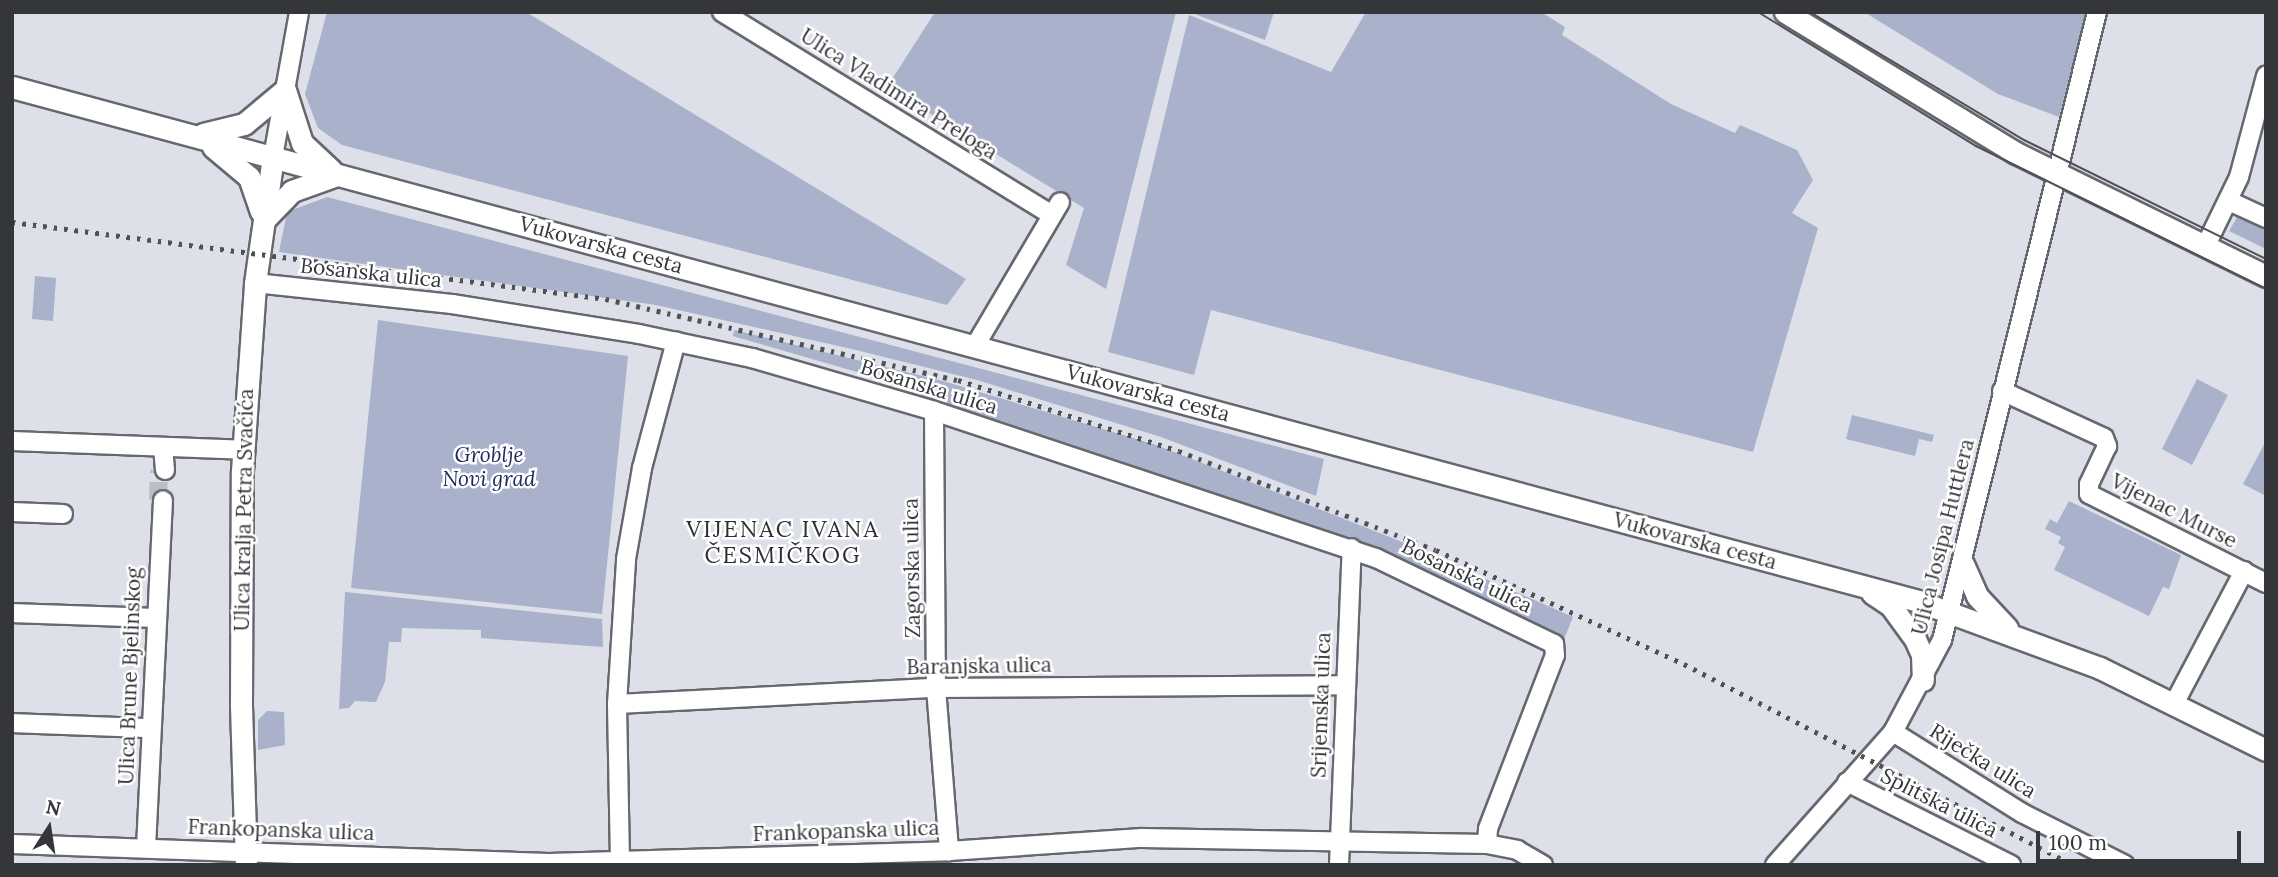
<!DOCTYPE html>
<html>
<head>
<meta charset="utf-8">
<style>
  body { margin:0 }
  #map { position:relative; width:2278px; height:877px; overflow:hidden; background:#dde0e8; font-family:Lora,serif }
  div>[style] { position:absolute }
  .green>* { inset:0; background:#a9b1cb }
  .minor-tunnel>* { height:18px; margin-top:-9px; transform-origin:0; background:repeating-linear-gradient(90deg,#bbbec5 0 18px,transparent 0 27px) }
  .roads { filter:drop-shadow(2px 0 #66686f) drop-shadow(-2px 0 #66686f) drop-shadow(0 2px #66686f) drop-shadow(0 -2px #66686f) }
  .minor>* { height:18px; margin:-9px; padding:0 9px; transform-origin:9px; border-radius:9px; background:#fff }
  .major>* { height:21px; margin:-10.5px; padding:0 10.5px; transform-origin:10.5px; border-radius:10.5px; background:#fff }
  .tram>* { height:2px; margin:-1px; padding:0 1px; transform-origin:1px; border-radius:1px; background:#505155 }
  .rail>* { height:4.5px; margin-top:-2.25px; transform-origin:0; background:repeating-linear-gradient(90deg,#505155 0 3.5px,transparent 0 10.5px) }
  span { translate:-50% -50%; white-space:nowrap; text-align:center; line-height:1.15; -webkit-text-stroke:5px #fff; paint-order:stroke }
  .street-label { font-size:21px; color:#353639 }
  .park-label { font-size:21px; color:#1d285c; font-style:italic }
  .neighbourhood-label { font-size:23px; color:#2c2e34; letter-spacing:2px }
  .frame { position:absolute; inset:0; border:14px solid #353639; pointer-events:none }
  .north { position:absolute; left:14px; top:793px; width:70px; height:70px; -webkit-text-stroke:5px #fff; paint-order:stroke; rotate:12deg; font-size:19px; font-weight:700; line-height:28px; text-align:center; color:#353639 }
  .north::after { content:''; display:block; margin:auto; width:24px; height:32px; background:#353639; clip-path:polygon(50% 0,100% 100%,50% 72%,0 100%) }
  .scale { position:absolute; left:2036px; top:831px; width:205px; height:32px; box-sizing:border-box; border:4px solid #353639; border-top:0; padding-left:9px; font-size:21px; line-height:24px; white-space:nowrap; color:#353639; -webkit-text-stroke:5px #fff; paint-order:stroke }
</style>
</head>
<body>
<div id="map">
  <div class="green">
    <i style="clip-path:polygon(327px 12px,526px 12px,966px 279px,947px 305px,342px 145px,318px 128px,305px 94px)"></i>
    <i style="clip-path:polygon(935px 12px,1176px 12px,1106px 289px,1066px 265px,1084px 208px,887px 87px)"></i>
    <i style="clip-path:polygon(1189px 12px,1274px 12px,1265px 40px)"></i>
    <i style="clip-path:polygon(1366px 12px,1541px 12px,1565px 27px,1562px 35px,1671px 104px,1735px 133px,1740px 125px,1797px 150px,1813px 180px,1792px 213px,1818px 228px,1753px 452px,1211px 310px,1194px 375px,1108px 352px,1189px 15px,1331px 72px)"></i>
    <i style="clip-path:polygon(1864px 12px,2086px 12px,2059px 117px,1998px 94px)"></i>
    <i style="clip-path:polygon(327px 197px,1324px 459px,1316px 496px,1161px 437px,977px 380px,856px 350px,656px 305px,279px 252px,287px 212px)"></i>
    <i style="clip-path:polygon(2240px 212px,2266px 225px,2266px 249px,2229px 231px)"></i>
    <i style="clip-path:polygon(35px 276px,56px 278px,53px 321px,32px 319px)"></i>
    <i style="clip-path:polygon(378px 320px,628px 356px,602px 614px,351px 588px)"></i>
    <i style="clip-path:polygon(734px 330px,943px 381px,1156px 445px,1395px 539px,1573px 617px,1563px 642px,1388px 557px,1327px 533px,910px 398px,912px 388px,733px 336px)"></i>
    <i style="clip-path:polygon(2197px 379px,2228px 395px,2192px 465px,2162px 449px)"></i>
    <i style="clip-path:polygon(1852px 415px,1934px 435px,1932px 442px,1919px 439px,1915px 456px,1846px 439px)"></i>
    <i style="clip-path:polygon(2266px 441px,2266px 496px,2243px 484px)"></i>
    <i style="clip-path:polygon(2069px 501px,2181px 555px,2169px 589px,2163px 587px,2149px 616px,2054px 570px,2065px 547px,2058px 543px,2061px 537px,2045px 529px,2050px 519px,2057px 523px)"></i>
    <i style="clip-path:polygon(345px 592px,602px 619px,603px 647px,481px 638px,481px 630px,402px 628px,401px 642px,389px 642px,385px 682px,376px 702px,355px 701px,349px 708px,339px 709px)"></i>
    <i style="clip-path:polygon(267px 711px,284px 712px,285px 745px,258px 750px,258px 720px)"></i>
  </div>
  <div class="minor-tunnel">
    <i style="left:158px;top:500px;width:30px;rotate:-88deg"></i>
  </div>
  <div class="roads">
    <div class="minor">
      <i style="left:722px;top:12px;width:387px;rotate:31.6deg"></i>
      <i style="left:273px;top:157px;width:147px;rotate:-79.8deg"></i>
      <i style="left:2229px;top:201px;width:41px;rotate:24.7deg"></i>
      <i style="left:2207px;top:243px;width:73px;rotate:-64.1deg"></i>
      <i style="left:2239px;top:177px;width:105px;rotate:-75deg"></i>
      <i style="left:255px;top:283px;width:198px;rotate:6.1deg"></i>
      <i style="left:452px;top:304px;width:189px;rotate:9.1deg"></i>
      <i style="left:639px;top:334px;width:116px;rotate:12deg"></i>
      <i style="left:752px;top:358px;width:190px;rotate:16.2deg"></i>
      <i style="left:934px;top:411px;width:466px;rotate:18.4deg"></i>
      <i style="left:1376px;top:558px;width:198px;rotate:25.8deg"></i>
      <i style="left:1554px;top:644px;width:11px;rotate:85deg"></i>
      <i style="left:1555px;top:655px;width:186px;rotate:111.1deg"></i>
      <i style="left:1488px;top:829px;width:15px;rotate:94deg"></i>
      <i style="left:975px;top:346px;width:167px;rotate:-59.4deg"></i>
      <i style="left:2002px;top:391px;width:112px;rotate:24.7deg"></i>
      <i style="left:2104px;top:438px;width:9px;rotate:69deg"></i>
      <i style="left:2107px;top:446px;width:42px;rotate:115.3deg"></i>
      <i style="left:2089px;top:484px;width:10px;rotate:90deg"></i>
      <i style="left:2089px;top:494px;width:198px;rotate:26.7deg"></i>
      <i style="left:934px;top:411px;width:277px;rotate:89.6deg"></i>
      <i style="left:936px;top:688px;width:164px;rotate:85.4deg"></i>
      <i style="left:12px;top:441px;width:231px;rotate:2.2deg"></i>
      <i style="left:163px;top:447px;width:23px;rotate:85deg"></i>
      <i style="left:12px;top:512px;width:51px;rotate:2.2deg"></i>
      <i style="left:12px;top:613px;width:143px;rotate:2deg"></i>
      <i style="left:2175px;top:702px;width:148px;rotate:-62.2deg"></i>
      <i style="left:617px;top:704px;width:319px;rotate:-2.9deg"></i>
      <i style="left:936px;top:688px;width:407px;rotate:-0.4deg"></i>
      <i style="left:12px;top:723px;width:138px;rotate:2.1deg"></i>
      <i style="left:1893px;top:732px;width:152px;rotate:32.1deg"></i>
      <i style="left:2022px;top:813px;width:115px;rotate:26.8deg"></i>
      <i style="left:1847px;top:782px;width:184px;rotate:26.8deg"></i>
      <i style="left:12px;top:844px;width:537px;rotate:2.03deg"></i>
      <i style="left:549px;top:863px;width:400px;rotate:-1.7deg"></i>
      <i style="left:949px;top:851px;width:193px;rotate:-3.9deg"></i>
      <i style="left:1142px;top:838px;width:345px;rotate:1deg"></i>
      <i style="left:1487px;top:844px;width:31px;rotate:11deg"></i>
      <i style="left:1517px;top:850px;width:30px;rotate:30deg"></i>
      <i style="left:146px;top:848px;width:348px;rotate:-87.2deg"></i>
      <i style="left:620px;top:861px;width:157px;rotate:-91.1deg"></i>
      <i style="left:617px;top:704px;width:145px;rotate:-86.4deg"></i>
      <i style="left:626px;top:559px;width:92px;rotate:-80deg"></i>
      <i style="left:642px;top:468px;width:131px;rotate:-75deg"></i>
      <i style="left:1339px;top:865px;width:317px;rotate:-87.7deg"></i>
      <i style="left:1775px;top:865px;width:178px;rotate:-48.4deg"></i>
      <i style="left:1893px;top:732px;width:104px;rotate:-62deg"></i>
      <i style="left:1942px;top:640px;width:647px;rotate:-76.14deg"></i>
    </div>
    <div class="major">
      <i style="left:1785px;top:12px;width:271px;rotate:31.4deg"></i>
      <i style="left:2016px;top:153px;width:279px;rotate:26.2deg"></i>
      <i style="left:12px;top:87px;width:1974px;rotate:15.09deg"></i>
      <i style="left:1918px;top:601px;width:194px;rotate:20.2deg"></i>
      <i style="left:2100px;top:668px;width:185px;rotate:26.3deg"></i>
      <i style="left:285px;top:90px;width:56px;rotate:72.2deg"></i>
      <i style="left:302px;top:143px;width:40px;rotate:43deg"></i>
      <i style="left:203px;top:134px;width:42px;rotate:-13.7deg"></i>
      <i style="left:244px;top:124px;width:53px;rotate:-39.7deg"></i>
      <i style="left:213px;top:147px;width:47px;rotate:39.8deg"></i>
      <i style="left:249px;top:177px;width:36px;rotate:71deg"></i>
      <i style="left:264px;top:220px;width:40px;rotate:-46deg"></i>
      <i style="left:292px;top:191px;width:48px;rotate:-19.6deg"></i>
      <i style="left:1963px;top:564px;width:35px;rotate:66deg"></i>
      <i style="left:1977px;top:596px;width:44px;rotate:46.8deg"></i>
      <i style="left:1872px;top:593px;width:23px;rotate:34deg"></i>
      <i style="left:1891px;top:606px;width:41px;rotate:54deg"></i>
      <i style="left:1915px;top:639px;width:17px;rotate:66deg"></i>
      <i style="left:1922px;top:655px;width:25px;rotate:88deg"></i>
      <i style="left:246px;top:865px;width:159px;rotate:-91.8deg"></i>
      <i style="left:241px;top:706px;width:235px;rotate:-89.8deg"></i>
      <i style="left:242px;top:471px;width:188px;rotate:-86deg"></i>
      <i style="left:255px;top:283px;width:127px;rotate:-81.9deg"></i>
    </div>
  </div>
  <div class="tram">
    <i style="left:1758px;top:12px;width:256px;rotate:31.6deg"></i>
    <i style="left:1976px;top:146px;width:323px;rotate:26.2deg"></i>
    <i style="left:1810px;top:12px;width:249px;rotate:30.9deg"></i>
    <i style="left:2024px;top:140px;width:270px;rotate:26.2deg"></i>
  </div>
  <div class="rail">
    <i style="left:12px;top:222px;width:599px;rotate:7.39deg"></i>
    <i style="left:606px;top:299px;width:361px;rotate:13deg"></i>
    <i style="left:958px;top:380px;width:232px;rotate:17.8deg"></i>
    <i style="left:1179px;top:451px;width:275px;rotate:21.1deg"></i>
    <i style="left:1436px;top:550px;width:273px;rotate:24.7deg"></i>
    <i style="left:1684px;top:664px;width:438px;rotate:27.3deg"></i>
  </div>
  <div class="street-label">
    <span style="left:899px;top:94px;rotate:32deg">Ulica Vladimira Preloga</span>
    <span style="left:601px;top:245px;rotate:15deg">Vukovarska cesta</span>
    <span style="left:371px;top:273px;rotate:6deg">Bosanska ulica</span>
    <span style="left:929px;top:387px;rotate:17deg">Bosanska ulica</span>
    <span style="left:1148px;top:393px;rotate:15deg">Vukovarska cesta</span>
    <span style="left:244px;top:510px;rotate:-89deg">Ulica kralja Petra Svačića</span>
    <span style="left:2174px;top:511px;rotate:27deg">Vijenac Murse</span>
    <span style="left:1943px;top:537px;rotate:-76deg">Ulica Josipa Huttlera</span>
    <span style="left:1695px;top:541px;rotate:15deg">Vukovarska cesta</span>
    <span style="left:912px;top:568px;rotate:-91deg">Zagorska ulica</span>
    <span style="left:1467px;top:576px;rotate:26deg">Bosanska ulica</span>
    <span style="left:979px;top:666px;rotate:-1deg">Baranjska ulica</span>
    <span style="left:130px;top:676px;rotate:-88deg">Ulica Brune Bjelinskog</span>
    <span style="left:1321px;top:705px;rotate:-88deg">Srijemska ulica</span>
    <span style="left:1983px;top:761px;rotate:32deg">Riječka ulica</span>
    <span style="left:1939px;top:803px;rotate:27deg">Splitska ulica</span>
    <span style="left:281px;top:830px;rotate:2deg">Frankopanska ulica</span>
    <span style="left:846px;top:831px;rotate:-2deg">Frankopanska ulica</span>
  </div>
  <div class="park-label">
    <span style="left:489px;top:467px">Groblje<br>Novi grad</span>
  </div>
  <div class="neighbourhood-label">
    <span style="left:783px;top:542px">VIJENAC IVANA<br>ČESMIČKOG</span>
  </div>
  <div class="frame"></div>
  <div class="north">N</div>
  <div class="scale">100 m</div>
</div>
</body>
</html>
